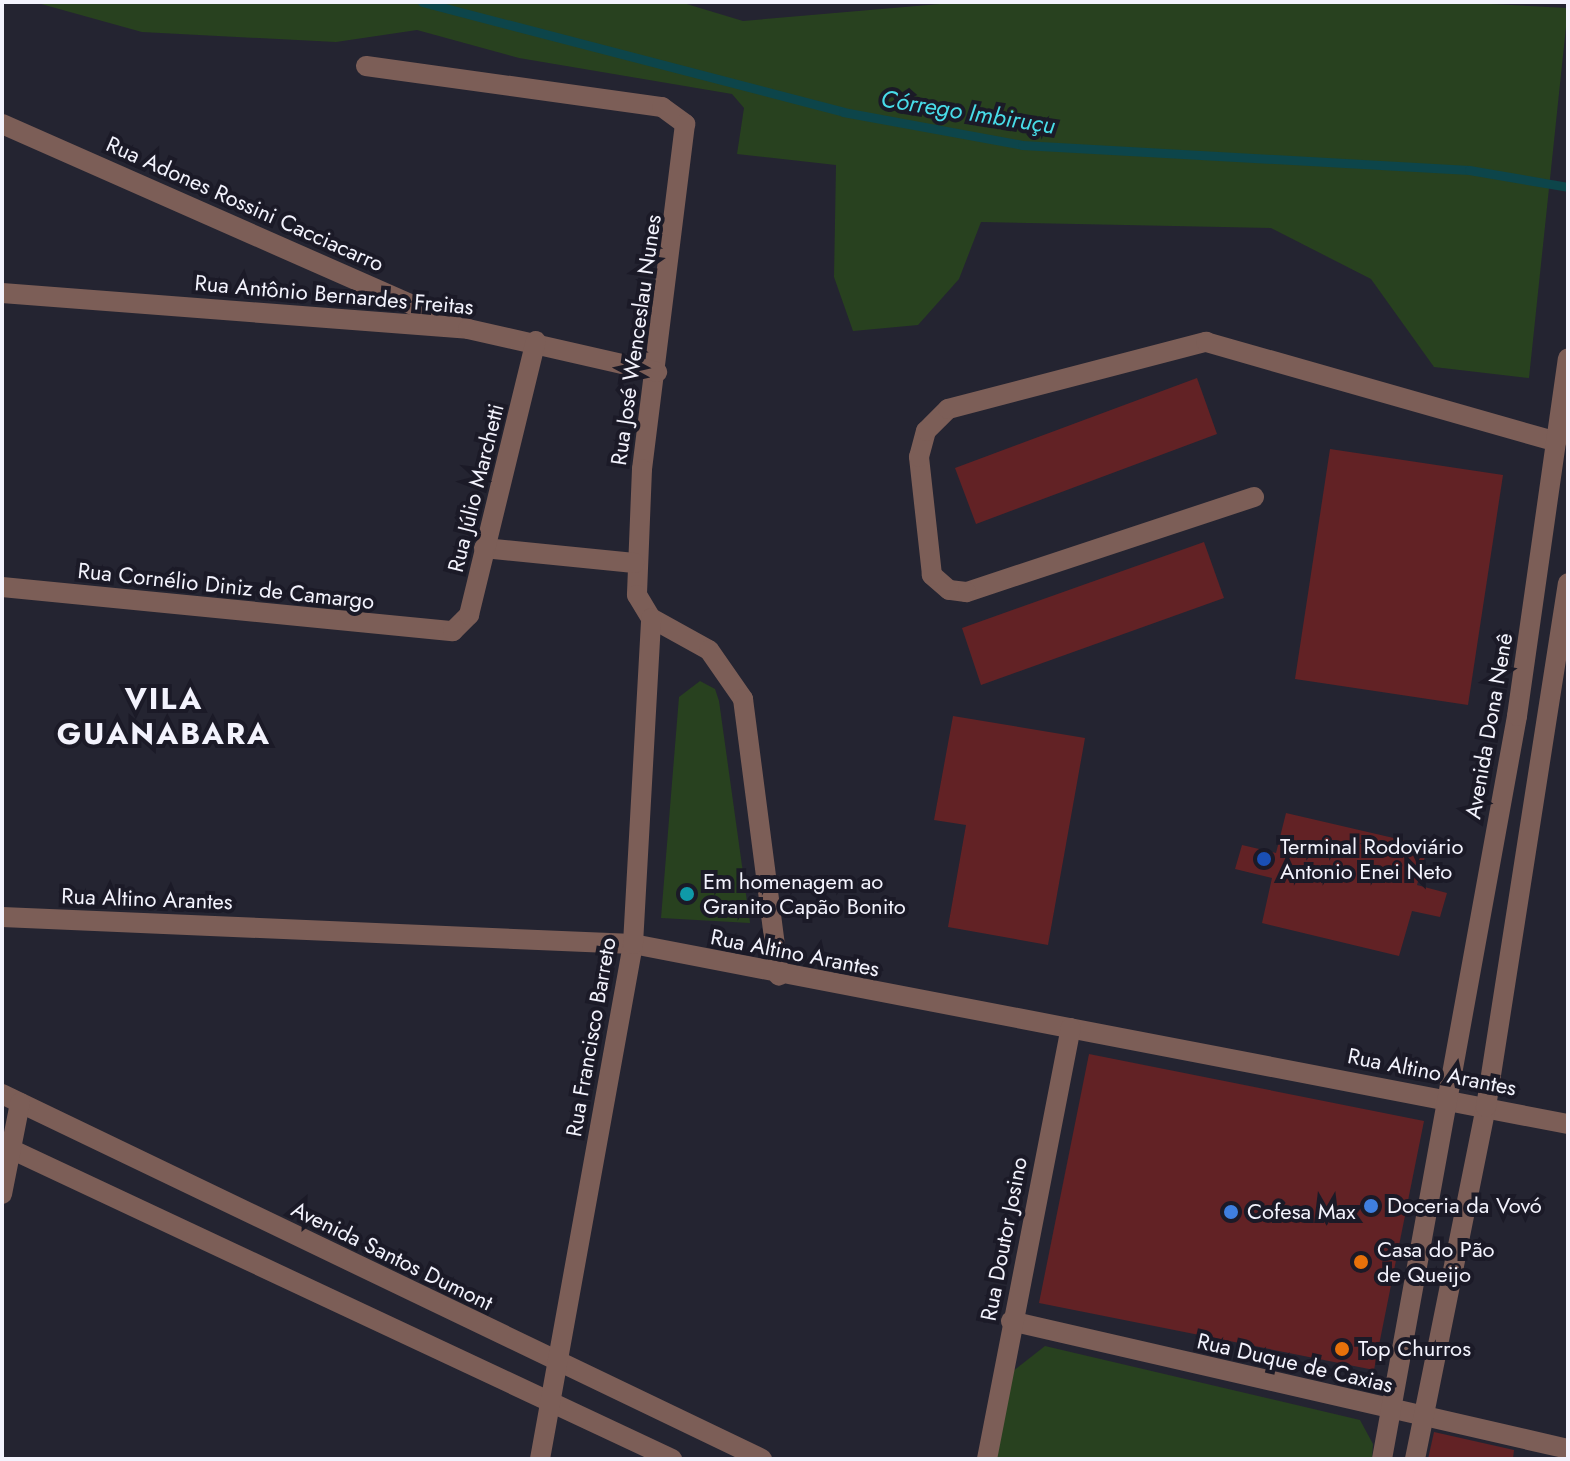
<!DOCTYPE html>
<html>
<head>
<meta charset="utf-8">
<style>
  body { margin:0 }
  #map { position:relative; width:1570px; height:1461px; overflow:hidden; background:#242431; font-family:Jost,sans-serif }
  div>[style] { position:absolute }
  .green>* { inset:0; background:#28411f }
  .stream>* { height:9px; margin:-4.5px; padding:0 4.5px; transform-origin:4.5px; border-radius:4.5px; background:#0d454a }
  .building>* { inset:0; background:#622225 }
  .minor>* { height:20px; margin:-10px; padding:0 10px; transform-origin:10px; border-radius:10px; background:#7c5e57 }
  .dots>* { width:22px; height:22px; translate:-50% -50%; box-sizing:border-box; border:4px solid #1b1a27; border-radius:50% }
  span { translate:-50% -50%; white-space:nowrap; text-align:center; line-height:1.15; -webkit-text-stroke:8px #1b1a27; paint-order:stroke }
  .street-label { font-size:22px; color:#f3f3fd }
  .poi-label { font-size:22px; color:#f3f3fd }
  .left { translate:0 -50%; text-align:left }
  .water-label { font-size:24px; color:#48dce8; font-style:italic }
  .district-label { font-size:30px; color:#f3f3fd; font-weight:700; letter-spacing:2px }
  .frame { position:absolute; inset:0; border:4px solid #f3f3fd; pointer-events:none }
</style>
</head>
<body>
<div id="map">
  <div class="green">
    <i style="clip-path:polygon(34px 2px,680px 2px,743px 21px,963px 2px,1452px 2px,1568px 8px,1529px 378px,1434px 367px,1371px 279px,1271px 228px,981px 222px,959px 279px,918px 325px,853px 331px,834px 277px,836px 165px,737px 154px,744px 108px,732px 94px,519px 58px,417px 30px,336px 42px,142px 32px)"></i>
    <i style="clip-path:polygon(700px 681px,715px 689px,719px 701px,750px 923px,661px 918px,679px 697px)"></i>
    <i style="clip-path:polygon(1045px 1346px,1360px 1420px,1373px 1444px,1372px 1459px,995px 1459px,1012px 1372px)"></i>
  </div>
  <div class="stream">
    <i style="left:422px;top:2px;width:435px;rotate:14.6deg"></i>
    <i style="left:843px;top:112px;width:182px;rotate:10.4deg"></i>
    <i style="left:1022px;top:145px;width:448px;rotate:3.2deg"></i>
    <i style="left:1469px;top:170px;width:100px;rotate:9.7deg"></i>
  </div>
  <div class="building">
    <i style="clip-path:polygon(1197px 378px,1217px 434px,976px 524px,955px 468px)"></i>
    <i style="clip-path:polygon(1330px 449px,1503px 475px,1468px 705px,1295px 679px)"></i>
    <i style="clip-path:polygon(1204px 542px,1224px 598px,981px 685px,962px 628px)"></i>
    <i style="clip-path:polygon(953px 716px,1085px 738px,1048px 945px,948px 927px,966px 825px,934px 820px)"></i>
    <i style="clip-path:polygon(1286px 813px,1428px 846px,1417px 885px,1447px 893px,1440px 917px,1412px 911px,1399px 956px,1262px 923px,1272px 878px,1235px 869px,1242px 845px,1276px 853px)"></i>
    <i style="clip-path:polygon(1089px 1054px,1424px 1121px,1374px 1370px,1039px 1303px)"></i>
    <i style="clip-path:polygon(1434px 1432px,1514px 1450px,1513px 1459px,1428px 1459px)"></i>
  </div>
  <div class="minor">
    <i style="left:366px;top:66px;width:299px;rotate:7.9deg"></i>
    <i style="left:662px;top:107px;width:29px;rotate:36deg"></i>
    <i style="left:685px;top:124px;width:348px;rotate:97.1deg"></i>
    <i style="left:642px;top:469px;width:126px;rotate:92.3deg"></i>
    <i style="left:637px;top:595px;width:27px;rotate:59deg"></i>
    <i style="left:651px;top:618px;width:66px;rotate:28.9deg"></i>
    <i style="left:709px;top:650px;width:60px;rotate:55.2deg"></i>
    <i style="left:743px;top:699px;width:279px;rotate:82.6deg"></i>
    <i style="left:2px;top:124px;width:493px;rotate:23.8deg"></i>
    <i style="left:2px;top:293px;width:467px;rotate:4.4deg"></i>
    <i style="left:468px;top:329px;width:194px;rotate:12.8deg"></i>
    <i style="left:1254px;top:497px;width:303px;rotate:161.7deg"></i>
    <i style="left:966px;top:592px;width:17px;rotate:-173deg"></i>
    <i style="left:949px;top:590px;width:23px;rotate:-139deg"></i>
    <i style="left:932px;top:575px;width:119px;rotate:-96.3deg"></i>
    <i style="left:919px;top:457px;width:27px;rotate:-75deg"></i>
    <i style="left:926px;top:431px;width:31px;rotate:-45deg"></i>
    <i style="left:948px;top:409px;width:267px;rotate:-14.6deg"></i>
    <i style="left:1206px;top:342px;width:364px;rotate:15.9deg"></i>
    <i style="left:484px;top:548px;width:151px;rotate:5.7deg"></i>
    <i style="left:2px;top:587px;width:453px;rotate:5.6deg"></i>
    <i style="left:453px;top:631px;width:23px;rotate:-45deg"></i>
    <i style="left:469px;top:615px;width:282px;rotate:-76.3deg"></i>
    <i style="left:2px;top:917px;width:632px;rotate:2.45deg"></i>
    <i style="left:633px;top:944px;width:952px;rotate:10.9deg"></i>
    <i style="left:2px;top:1094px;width:843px;rotate:25.65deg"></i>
    <i style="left:2px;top:1145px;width:740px;rotate:25.11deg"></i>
    <i style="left:2px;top:1194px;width:93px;rotate:-78.8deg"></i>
    <i style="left:1011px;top:1321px;width:572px;rotate:12.94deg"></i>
    <i style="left:540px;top:1459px;width:523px;rotate:-79.76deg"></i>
    <i style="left:633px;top:944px;width:326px;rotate:-86.8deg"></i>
    <i style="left:987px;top:1459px;width:439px;rotate:-79deg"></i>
    <i style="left:1382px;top:1459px;width:755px;rotate:-79.7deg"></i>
    <i style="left:1517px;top:716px;width:361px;rotate:-81.9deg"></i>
    <i style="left:1415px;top:1459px;width:359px;rotate:-78.6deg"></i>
    <i style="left:1486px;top:1107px;width:530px;rotate:-81.11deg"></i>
  </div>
  <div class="dots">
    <i style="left:1264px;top:859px;background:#1a4fb4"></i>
    <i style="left:687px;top:894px;background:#0f9aa8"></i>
    <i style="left:1371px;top:1206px;background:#3f7fe0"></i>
    <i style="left:1231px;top:1212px;background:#3f7fe0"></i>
    <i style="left:1361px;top:1262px;background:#e8710a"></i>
    <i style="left:1342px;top:1349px;background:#e8710a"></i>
  </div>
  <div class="street-label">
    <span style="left:245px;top:204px;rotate:24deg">Rua Adones Rossini Cacciacarro</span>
    <span style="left:334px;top:295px;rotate:5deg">Rua Antônio Bernardes Freitas</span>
    <span style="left:636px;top:340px;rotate:-82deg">Rua José Wenceslau Nunes</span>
    <span style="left:476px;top:488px;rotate:-76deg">Rua Júlio Marchetti</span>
    <span style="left:226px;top:586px;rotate:6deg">Rua Cornélio Diniz de Camargo</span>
    <span style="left:1489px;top:726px;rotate:-80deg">Avenida Dona Nenê</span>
    <span style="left:147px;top:899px;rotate:2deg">Rua Altino Arantes</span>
    <span style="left:795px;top:953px;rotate:11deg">Rua Altino Arantes</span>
    <span style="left:591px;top:1037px;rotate:-80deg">Rua Francisco Barreto</span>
    <span style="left:1432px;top:1072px;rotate:11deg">Rua Altino Arantes</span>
    <span style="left:1004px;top:1239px;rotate:-79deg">Rua Doutor Josino</span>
    <span style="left:392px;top:1256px;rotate:26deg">Avenida Santos Dumont</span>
    <span style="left:1295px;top:1363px;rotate:13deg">Rua Duque de Caxias</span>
  </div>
  <div class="poi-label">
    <span class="left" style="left:1280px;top:859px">Terminal Rodoviário<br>Antonio Enei Neto</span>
    <span class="left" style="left:703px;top:894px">Em homenagem ao<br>Granito Capão Bonito</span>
    <span class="left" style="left:1387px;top:1206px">Doceria da Vovó</span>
    <span class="left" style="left:1247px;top:1212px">Cofesa Max</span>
    <span class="left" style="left:1377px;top:1262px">Casa do Pão<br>de Queijo</span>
    <span class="left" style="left:1358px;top:1349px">Top Churros</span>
  </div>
  <div class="water-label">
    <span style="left:968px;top:112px;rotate:9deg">Córrego Imbiruçu</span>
  </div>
  <div class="district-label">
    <span style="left:164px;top:716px">VILA<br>GUANABARA</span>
  </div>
  <div class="frame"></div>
</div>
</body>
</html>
